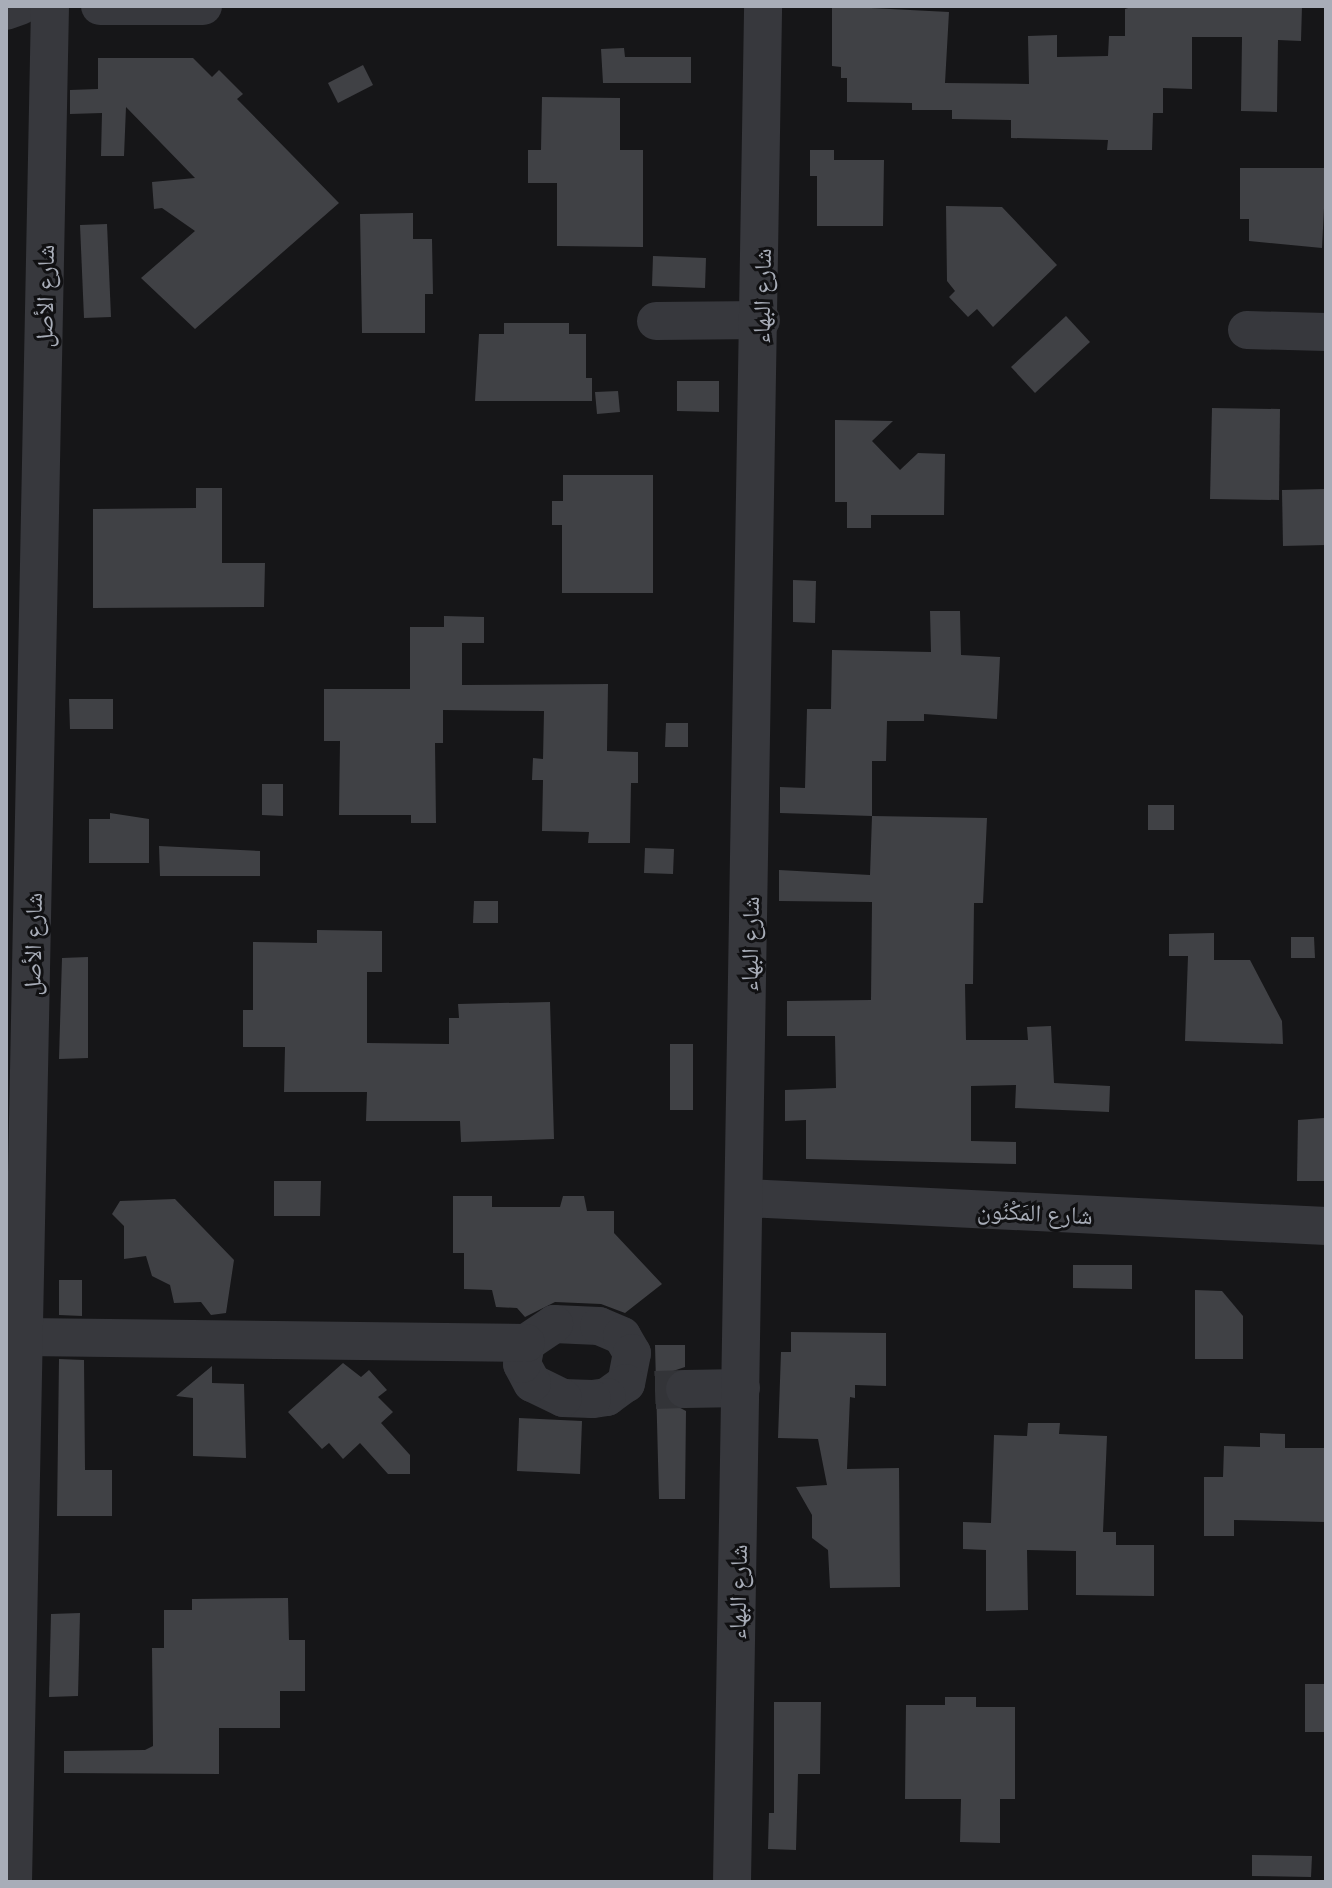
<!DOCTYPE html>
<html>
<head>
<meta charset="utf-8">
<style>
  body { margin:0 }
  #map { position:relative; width:1332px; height:1888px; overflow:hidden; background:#161618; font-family:"Open Sans","Noto Naskh Arabic",sans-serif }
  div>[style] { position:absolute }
  .building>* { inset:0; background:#404145 }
  .minor-tunnel>* { height:38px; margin-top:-19px; transform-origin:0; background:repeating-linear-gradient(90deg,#333438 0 38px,transparent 0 57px) }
  .minor>* { height:38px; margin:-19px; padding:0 19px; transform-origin:19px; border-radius:19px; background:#37383d }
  span { translate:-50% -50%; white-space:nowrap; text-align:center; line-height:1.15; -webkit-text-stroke:6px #111113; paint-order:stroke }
  .street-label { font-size:24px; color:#a8adb8 }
  .frame { position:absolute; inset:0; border:8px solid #a8adb8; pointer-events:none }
</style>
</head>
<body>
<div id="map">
  <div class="building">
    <i style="clip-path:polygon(832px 6px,949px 12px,945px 83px,1029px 84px,1028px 36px,1057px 35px,1057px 57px,1108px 56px,1109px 36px,1125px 36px,1125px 9px,1135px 6px,1302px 6px,1301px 41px,1278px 40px,1277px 112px,1241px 111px,1242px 37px,1192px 37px,1192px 89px,1163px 88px,1163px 113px,1153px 113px,1152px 150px,1107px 150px,1108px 140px,1011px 138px,1011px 120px,952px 119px,952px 110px,912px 110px,912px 103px,847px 102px,847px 78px,841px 78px,841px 67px,832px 66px)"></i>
    <i style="clip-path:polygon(624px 48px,625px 57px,691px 57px,691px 83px,603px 83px,601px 49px)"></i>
    <i style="clip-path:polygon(98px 58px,193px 58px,212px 77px,219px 70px,243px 94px,237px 99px,339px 203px,195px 329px,141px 278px,195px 231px,162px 208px,154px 209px,152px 182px,195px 178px,126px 107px,124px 156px,101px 156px,102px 113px,70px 114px,70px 90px,98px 89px)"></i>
    <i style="clip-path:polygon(363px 65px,373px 85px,338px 103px,328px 83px)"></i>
    <i style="clip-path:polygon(542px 97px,620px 98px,620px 150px,643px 150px,643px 247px,557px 246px,557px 183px,528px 183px,528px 150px,541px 150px)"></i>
    <i style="clip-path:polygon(810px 150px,834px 150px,834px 160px,884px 160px,883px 226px,817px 226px,817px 176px,810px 176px)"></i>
    <i style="clip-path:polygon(1240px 168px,1326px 168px,1322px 248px,1249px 241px,1249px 219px,1240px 219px)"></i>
    <i style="clip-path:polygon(946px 206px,1002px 207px,1057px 265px,993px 327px,977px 309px,968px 317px,949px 297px,955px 291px,947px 281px)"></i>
    <i style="clip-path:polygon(413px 213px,413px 239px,432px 239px,433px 294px,425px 294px,425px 333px,362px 333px,360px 214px)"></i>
    <i style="clip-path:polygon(107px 224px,111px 317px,84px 318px,80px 225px)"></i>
    <i style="clip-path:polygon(653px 256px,706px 258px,705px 288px,652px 286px)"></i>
    <i style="clip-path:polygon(1066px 316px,1090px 342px,1035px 393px,1011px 367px)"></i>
    <i style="clip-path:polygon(504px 323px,569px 323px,569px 334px,586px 334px,586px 378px,592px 378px,592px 401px,475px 401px,479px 334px,504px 334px)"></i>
    <i style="clip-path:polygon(677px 381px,719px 381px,719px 412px,677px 411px)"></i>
    <i style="clip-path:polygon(618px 391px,620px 412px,597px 414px,595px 392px)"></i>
    <i style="clip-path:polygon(1212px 408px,1280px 409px,1279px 500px,1210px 499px)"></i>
    <i style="clip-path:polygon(835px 420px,893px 421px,872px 441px,900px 470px,918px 453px,945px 454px,944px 515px,871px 515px,871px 528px,847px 528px,847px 502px,835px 502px)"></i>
    <i style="clip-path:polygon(563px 475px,653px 475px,653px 593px,562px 593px,562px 525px,552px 525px,552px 501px,563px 501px)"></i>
    <i style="clip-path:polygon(196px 488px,222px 488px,222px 563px,265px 563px,264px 607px,93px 608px,93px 509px,196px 508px)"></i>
    <i style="clip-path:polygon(1326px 489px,1326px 545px,1283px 546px,1282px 490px)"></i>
    <i style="clip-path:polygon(793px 580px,816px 581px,815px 623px,793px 622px)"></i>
    <i style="clip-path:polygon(930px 611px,960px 611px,961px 655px,1000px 657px,997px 719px,924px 714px,924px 721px,887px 721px,886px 761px,872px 761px,872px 816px,780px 813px,780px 787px,805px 788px,807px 709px,831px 709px,832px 650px,931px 652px)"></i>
    <i style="clip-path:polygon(444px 616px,484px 617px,484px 643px,462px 643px,462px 685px,608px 684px,607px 751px,638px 752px,638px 783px,631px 783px,630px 843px,588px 843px,589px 832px,542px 831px,543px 780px,532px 780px,533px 758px,543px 759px,544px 711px,443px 710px,443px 743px,435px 743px,436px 823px,411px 823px,411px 815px,339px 815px,340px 741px,324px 741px,324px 689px,410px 689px,410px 627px,444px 627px)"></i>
    <i style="clip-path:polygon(69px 699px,113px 699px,113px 729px,70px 729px)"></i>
    <i style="clip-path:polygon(666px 723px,688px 723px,688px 747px,665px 747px)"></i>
    <i style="clip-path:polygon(262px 784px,283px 784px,283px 816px,262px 815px)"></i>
    <i style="clip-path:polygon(1148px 805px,1174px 805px,1174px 830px,1148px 830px)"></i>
    <i style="clip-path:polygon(110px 813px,149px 819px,149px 863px,89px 863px,89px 819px,110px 819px)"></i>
    <i style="clip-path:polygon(872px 816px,987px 818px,983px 903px,974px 903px,973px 984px,965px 984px,966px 1040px,1028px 1040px,1027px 1027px,1051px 1026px,1054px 1083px,1110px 1086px,1109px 1112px,1015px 1108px,1016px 1085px,971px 1086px,971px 1141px,1016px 1142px,1016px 1164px,806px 1159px,806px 1120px,785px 1121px,785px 1090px,836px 1088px,835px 1036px,787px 1036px,787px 1001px,871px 1000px,872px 902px,779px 901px,779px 870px,870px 875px)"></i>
    <i style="clip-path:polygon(159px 846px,260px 851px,260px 876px,160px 876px)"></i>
    <i style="clip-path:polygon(645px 848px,674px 849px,673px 874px,644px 873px)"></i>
    <i style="clip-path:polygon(474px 901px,498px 901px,498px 923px,473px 923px)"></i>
    <i style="clip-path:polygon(317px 930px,382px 931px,382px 972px,367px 972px,367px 1043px,449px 1044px,449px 1018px,459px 1018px,458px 1004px,550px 1002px,554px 1139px,461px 1142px,460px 1121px,366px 1121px,367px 1092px,284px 1092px,285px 1047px,243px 1047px,243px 1010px,253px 1010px,253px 942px,317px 943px)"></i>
    <i style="clip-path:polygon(1214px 933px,1214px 960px,1250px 960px,1282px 1021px,1283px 1044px,1185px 1041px,1188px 956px,1169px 956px,1169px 934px)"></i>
    <i style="clip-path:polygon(1291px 937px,1314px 937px,1315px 958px,1291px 958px)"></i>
    <i style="clip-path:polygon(88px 957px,88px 1058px,59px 1059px,62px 958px)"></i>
    <i style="clip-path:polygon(670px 1044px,693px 1044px,693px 1110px,670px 1110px)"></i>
    <i style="clip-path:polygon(1324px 1118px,1326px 1181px,1297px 1181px,1298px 1120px)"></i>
    <i style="clip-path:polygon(274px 1181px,321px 1181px,320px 1216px,274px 1216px)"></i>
    <i style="clip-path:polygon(453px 1196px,492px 1196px,492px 1207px,560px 1207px,563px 1196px,584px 1196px,587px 1211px,614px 1211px,614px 1233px,662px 1284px,625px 1313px,601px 1304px,555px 1302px,525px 1317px,517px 1308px,496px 1307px,492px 1290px,464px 1289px,464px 1253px,453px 1253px)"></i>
    <i style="clip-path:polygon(175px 1199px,234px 1260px,226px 1313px,211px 1315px,201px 1302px,174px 1303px,170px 1285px,152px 1276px,146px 1256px,124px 1259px,124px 1226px,112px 1214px,120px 1201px)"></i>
    <i style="clip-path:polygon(1073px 1265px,1132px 1265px,1132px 1289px,1073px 1288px)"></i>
    <i style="clip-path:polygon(59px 1280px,82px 1280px,82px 1316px,59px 1315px)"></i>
    <i style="clip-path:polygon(1195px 1290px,1222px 1291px,1243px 1316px,1243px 1359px,1195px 1359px)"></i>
    <i style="clip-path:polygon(791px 1332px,886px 1333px,886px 1386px,855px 1385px,855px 1398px,850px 1397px,847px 1469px,899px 1468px,900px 1587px,830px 1588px,828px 1550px,812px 1538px,812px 1515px,796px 1487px,827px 1485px,818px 1439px,778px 1438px,781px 1352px,791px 1352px)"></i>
    <i style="clip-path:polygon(655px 1345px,685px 1345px,685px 1367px,673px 1371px,663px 1389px,667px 1401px,686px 1411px,685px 1499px,659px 1499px)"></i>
    <i style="clip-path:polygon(59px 1359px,84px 1360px,85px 1470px,112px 1470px,112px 1516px,57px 1516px)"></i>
    <i style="clip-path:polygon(343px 1363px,361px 1377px,369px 1370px,387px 1390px,378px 1397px,393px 1412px,381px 1423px,410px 1455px,410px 1474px,388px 1474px,360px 1443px,343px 1459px,329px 1443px,322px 1449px,288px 1412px)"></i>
    <i style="clip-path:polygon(212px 1366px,212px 1383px,244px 1384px,246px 1458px,193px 1456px,193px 1398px,176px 1396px)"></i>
    <i style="clip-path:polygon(519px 1418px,582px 1421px,580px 1474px,517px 1471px)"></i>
    <i style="clip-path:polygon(1028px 1423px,1060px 1423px,1059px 1434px,1107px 1436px,1103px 1532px,1116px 1532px,1116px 1545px,1154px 1545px,1154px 1596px,1076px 1595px,1076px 1551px,1027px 1550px,1028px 1610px,986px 1611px,986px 1550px,963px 1549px,963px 1522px,991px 1523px,994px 1435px,1027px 1436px)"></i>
    <i style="clip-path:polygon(1260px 1433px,1285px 1434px,1285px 1448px,1326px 1448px,1326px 1522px,1234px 1520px,1234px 1536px,1204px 1536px,1204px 1477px,1223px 1477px,1224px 1446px,1260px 1447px)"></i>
    <i style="clip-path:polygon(288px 1598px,289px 1640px,305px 1640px,305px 1691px,280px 1691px,280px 1728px,219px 1728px,219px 1774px,64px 1773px,64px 1751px,145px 1750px,153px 1746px,152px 1648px,164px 1648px,164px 1610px,192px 1610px,192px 1599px)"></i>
    <i style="clip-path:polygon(80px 1613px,78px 1696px,49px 1697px,51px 1614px)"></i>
    <i style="clip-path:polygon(1305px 1684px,1326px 1684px,1326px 1732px,1305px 1732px)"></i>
    <i style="clip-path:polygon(945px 1697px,976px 1697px,976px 1707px,1015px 1707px,1015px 1799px,1000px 1799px,1000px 1843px,960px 1842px,961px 1799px,905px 1799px,906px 1705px,945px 1705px)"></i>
    <i style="clip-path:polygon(774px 1702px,821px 1702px,820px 1774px,798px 1774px,796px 1850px,768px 1849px,769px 1813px,774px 1813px)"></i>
    <i style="clip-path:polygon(1252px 1855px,1312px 1856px,1311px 1877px,1252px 1876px)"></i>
  </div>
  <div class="minor-tunnel">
    <i style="left:655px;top:1390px;width:30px;rotate:-2deg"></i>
  </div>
  <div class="minor">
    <i style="left:100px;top:6px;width:103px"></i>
    <i style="left:6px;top:11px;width:15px;rotate:-20deg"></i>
    <i style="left:656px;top:321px;width:105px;rotate:-0.5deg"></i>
    <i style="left:1247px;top:330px;width:79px;rotate:1.5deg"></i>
    <i style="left:745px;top:1198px;width:582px;rotate:2.76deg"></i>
    <i style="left:554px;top:1324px;width:45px;rotate:2.5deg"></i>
    <i style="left:599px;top:1326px;width:25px;rotate:23deg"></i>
    <i style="left:622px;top:1336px;width:20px;rotate:60deg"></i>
    <i style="left:632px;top:1353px;width:31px;rotate:101deg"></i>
    <i style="left:626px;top:1383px;width:24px;rotate:144deg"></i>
    <i style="left:607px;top:1397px;width:15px;rotate:172deg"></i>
    <i style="left:592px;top:1399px;width:29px;rotate:-178deg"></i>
    <i style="left:563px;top:1398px;width:34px;rotate:-154deg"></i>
    <i style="left:532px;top:1383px;width:21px;rotate:-118deg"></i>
    <i style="left:522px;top:1364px;width:21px;rotate:-79deg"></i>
    <i style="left:526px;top:1343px;width:34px;rotate:-34deg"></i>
    <i style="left:25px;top:1337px;width:501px;rotate:0.69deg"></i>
    <i style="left:685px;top:1389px;width:56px;rotate:-1deg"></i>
    <i style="left:13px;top:1882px;width:1876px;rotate:-88.87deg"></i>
    <i style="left:732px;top:1882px;width:1876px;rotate:-89.05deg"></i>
  </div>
  <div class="street-label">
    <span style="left:44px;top:296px;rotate:-89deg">شارع الأصل</span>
    <span style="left:761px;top:296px;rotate:-89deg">شارع البهاء</span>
    <span style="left:32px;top:944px;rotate:-89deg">شارع الأصل</span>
    <span style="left:749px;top:944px;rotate:-89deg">شارع البهاء</span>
    <span style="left:1035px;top:1212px;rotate:3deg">شارع المَكْنُون</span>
    <span style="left:737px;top:1592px;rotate:-89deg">شارع البهاء</span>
  </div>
  <div class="frame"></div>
</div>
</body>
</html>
